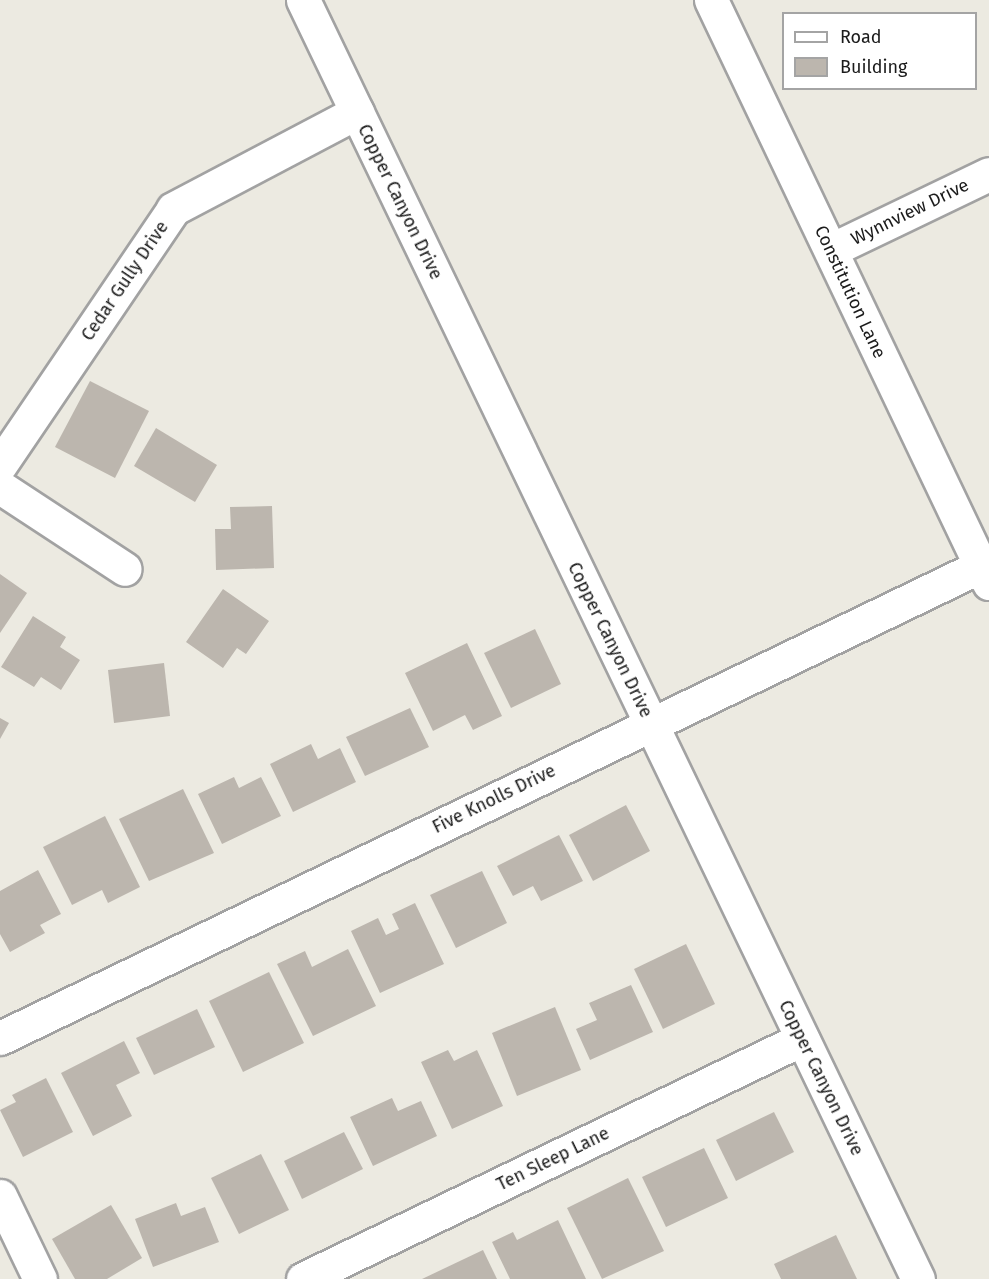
<!DOCTYPE html>
<html>
<head>
<meta charset="utf-8">
<style>
  body { margin:0 }
  #map { position:relative; width:989px; height:1279px; overflow:hidden; background:#eceae1; font-family:"Fira Sans",sans-serif }
  div>[style] { position:absolute }
  .building>* { inset:0; background:#bcb6ae }
  .roads { filter:drop-shadow(2px 0 #a2a2a2) drop-shadow(-2px 0 #a2a2a2) drop-shadow(0 2px #a2a2a2) drop-shadow(0 -2px #a2a2a2) }
  .minor>* { height:33px; margin:-16.5px; padding:0 16.5px; transform-origin:16.5px; border-radius:16.5px; background:#fff }
  span { translate:-50% -50%; white-space:nowrap; text-align:center; line-height:1.15; -webkit-text-stroke:4.5px #fff; paint-order:stroke }
  .street-label { font-size:18px; color:#1b1b1b }
  .legend { position:absolute; left:782px; top:12px; width:195px; height:78px; box-sizing:border-box; background:#fff; border:2px solid #a4a4a4; margin:0; padding:8px 10px; list-style:none; font-size:18px; color:#1b1b1b }
  .legend li { display:flex; align-items:center; gap:12px; height:30px }
  .legend b { width:30px; border:2px solid #a4a4a4 }
</style>
</head>
<body>
<div id="map">
  <div class="building">
    <i style="clip-path:polygon(90px 381px,149px 411px,115px 478px,55px 447px)"></i>
    <i style="clip-path:polygon(156px 428px,217px 465px,195px 502px,134px 466px)"></i>
    <i style="clip-path:polygon(272px 506px,274px 568px,216px 570px,215px 529px,231px 529px,230px 507px)"></i>
    <i style="clip-path:polygon(0 574px,27px 593px,0 633px)"></i>
    <i style="clip-path:polygon(223px 589px,269px 621px,246px 654px,237px 648px,223px 668px,186px 642px)"></i>
    <i style="clip-path:polygon(33px 616px,66px 637px,60px 647px,80px 660px,61px 690px,41px 677px,34px 687px,1px 667px)"></i>
    <i style="clip-path:polygon(535px 629px,561px 684px,511px 708px,484px 653px)"></i>
    <i style="clip-path:polygon(467px 643px,502px 716px,473px 730px,465px 715px,433px 731px,405px 673px)"></i>
    <i style="clip-path:polygon(164px 663px,170px 716px,114px 723px,108px 670px)"></i>
    <i style="clip-path:polygon(410px 708px,429px 747px,365px 776px,346px 737px)"></i>
    <i style="clip-path:polygon(0 718px,9px 723px,0 739px)"></i>
    <i style="clip-path:polygon(311px 744px,318px 759px,340px 748px,356px 782px,293px 812px,270px 764px)"></i>
    <i style="clip-path:polygon(234px 777px,239px 788px,261px 777px,281px 816px,222px 844px,198px 794px)"></i>
    <i style="clip-path:polygon(183px 789px,214px 853px,149px 881px,119px 819px)"></i>
    <i style="clip-path:polygon(626px 805px,650px 851px,593px 881px,569px 835px)"></i>
    <i style="clip-path:polygon(105px 816px,140px 887px,108px 903px,102px 890px,72px 905px,43px 847px)"></i>
    <i style="clip-path:polygon(559px 835px,583px 881px,541px 901px,533px 886px,513px 896px,497px 866px)"></i>
    <i style="clip-path:polygon(38px 870px,61px 914px,40px 925px,45px 933px,10px 952px,0 934px,0 891px)"></i>
    <i style="clip-path:polygon(482px 871px,507px 923px,456px 948px,430px 895px)"></i>
    <i style="clip-path:polygon(415px 903px,444px 964px,380px 993px,351px 931px,378px 918px,386px 935px,399px 929px,392px 914px)"></i>
    <i style="clip-path:polygon(686px 944px,715px 1004px,663px 1029px,634px 969px)"></i>
    <i style="clip-path:polygon(348px 949px,376px 1006px,313px 1036px,277px 964px,305px 951px,312px 967px)"></i>
    <i style="clip-path:polygon(269px 972px,304px 1043px,243px 1072px,209px 1001px)"></i>
    <i style="clip-path:polygon(631px 985px,653px 1032px,590px 1060px,576px 1029px,597px 1020px,589px 1003px)"></i>
    <i style="clip-path:polygon(555px 1007px,581px 1070px,517px 1096px,492px 1033px)"></i>
    <i style="clip-path:polygon(197px 1009px,215px 1047px,154px 1075px,136px 1038px)"></i>
    <i style="clip-path:polygon(124px 1041px,140px 1073px,116px 1085px,132px 1116px,93px 1136px,61px 1073px)"></i>
    <i style="clip-path:polygon(448px 1050px,454px 1061px,477px 1050px,503px 1106px,452px 1129px,421px 1062px)"></i>
    <i style="clip-path:polygon(46px 1078px,73px 1132px,23px 1157px,0 1110px,16px 1102px,12px 1095px)"></i>
    <i style="clip-path:polygon(392px 1098px,398px 1111px,421px 1101px,437px 1136px,373px 1166px,350px 1117px)"></i>
    <i style="clip-path:polygon(774px 1112px,794px 1152px,736px 1181px,716px 1140px)"></i>
    <i style="clip-path:polygon(344px 1132px,363px 1169px,302px 1199px,284px 1161px)"></i>
    <i style="clip-path:polygon(704px 1148px,728px 1198px,666px 1227px,642px 1177px)"></i>
    <i style="clip-path:polygon(261px 1154px,289px 1210px,239px 1234px,211px 1178px)"></i>
    <i style="clip-path:polygon(628px 1178px,664px 1251px,602px 1279px,567px 1208px)"></i>
    <i style="clip-path:polygon(176px 1203px,181px 1216px,205px 1207px,219px 1242px,153px 1267px,135px 1219px)"></i>
    <i style="clip-path:polygon(111px 1205px,142px 1258px,107px 1279px,75px 1279px,52px 1239px)"></i>
    <i style="clip-path:polygon(558px 1220px,586px 1279px,510px 1279px,492px 1242px,513px 1232px,517px 1240px)"></i>
    <i style="clip-path:polygon(836px 1235px,857px 1279px,781px 1279px,774px 1264px)"></i>
    <i style="clip-path:polygon(483px 1250px,497px 1279px,422px 1279px)"></i>
  </div>
  <div class="roads">
    <div class="minor">
      <i style="left:303px;top:0;width:1419px;rotate:64.32deg"></i>
      <i style="left:711px;top:0;width:646px;rotate:64.51deg"></i>
      <i style="left:831px;top:250px;width:175px;rotate:-25.7deg"></i>
      <i style="left:0;top:465px;width:309px;rotate:-55.9deg"></i>
      <i style="left:173px;top:209px;width:208px;rotate:-27.8deg"></i>
      <i style="left:0;top:487px;width:149px;rotate:33.3deg"></i>
      <i style="left:0;top:1038px;width:1098px;rotate:-25.7deg"></i>
      <i style="left:0;top:1196px;width:92px;rotate:64.3deg"></i>
      <i style="left:303px;top:1279px;width:554px;rotate:-25.69deg"></i>
    </div>
  </div>
  <div class="street-label">
    <span style="left:400px;top:202px;rotate:64deg">Copper Canyon Drive</span>
    <span style="left:910px;top:212px;rotate:-26deg">Wynnview Drive</span>
    <span style="left:125px;top:281px;rotate:-56deg">Cedar Gully Drive</span>
    <span style="left:850px;top:292px;rotate:65deg">Constitution Lane</span>
    <span style="left:610px;top:640px;rotate:64deg">Copper Canyon Drive</span>
    <span style="left:494px;top:799px;rotate:-26deg">Five Knolls Drive</span>
    <span style="left:821px;top:1078px;rotate:64deg">Copper Canyon Drive</span>
    <span style="left:553px;top:1159px;rotate:-26deg">Ten Sleep Lane</span>
  </div>
  <ul class="legend">
  <li><b style="height:8px;background:#fff"></b>Road</li>
  <li><b style="height:16px;background:#bcb6ae"></b>Building</li>
  </ul>
</div>
</body>
</html>
